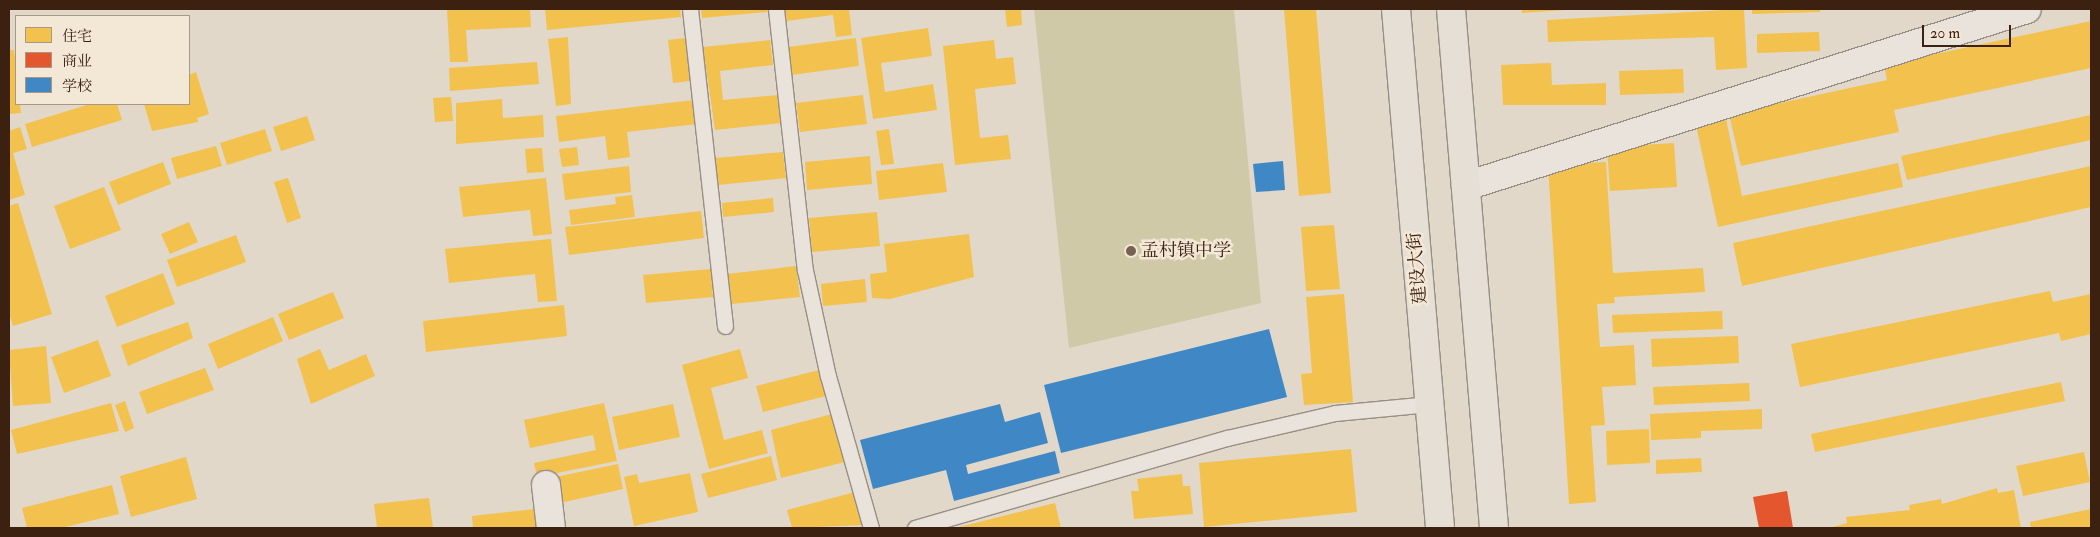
<!DOCTYPE html>
<html>
<head>
<meta charset="utf-8">
<style>
  body { margin:0 }
  #map { position:relative; width:2100px; height:537px; overflow:hidden; background:#e2d8ca; font-family:"IM FELL Double Pica","Noto Serif SC",serif }
  div>[style] { position:absolute }
  .green>* { inset:0; background:#cfc9a8 }
  .homes>* { inset:0; background:#f2c14e }
  .shops>* { inset:0; background:#e4572e }
  .schools>* { inset:0; background:#3f88c5 }
  .roads { filter:drop-shadow(1px 0 #978e84) drop-shadow(-1px 0 #978e84) drop-shadow(0 1px #978e84) drop-shadow(0 -1px #978e84) }
  .service>* { height:15px; margin:-7.5px; padding:0 7.5px; transform-origin:7.5px; border-radius:7.5px; background:#e9e3dc }
  .minor>* { height:28px; margin:-14px; padding:0 14px; transform-origin:14px; border-radius:14px; background:#e9e3dc }
  .primary>* { height:28px; margin:-14px; padding:0 14px; transform-origin:14px; border-radius:14px; background:#e5dfd6 }
  .dots>* { width:14px; height:14px; translate:-50% -50%; box-sizing:border-box; border:2px solid #f3e7d6; border-radius:50% }
  span { translate:-50% -50%; white-space:nowrap; text-align:center; line-height:1.15; -webkit-text-stroke:5px #f3e7d6; paint-order:stroke }
  .poi-label { font-size:18px; color:#3c2111 }
  .left { translate:0 -50%; text-align:left }
  .street-label { font-size:18px; color:#3c2111 }
  .frame { position:absolute; inset:0; border:10px solid #3c2111; pointer-events:none }
  .legend { position:absolute; left:15px; top:15px; width:175px; height:90px; box-sizing:border-box; background:#f3e7d6; border:1px solid #aa9887; margin:0; padding:6px 9px; list-style:none; font-size:15px; color:#3c2111 }
  .legend li { display:flex; align-items:center; gap:10px; height:25px }
  .legend b { width:25px; border:1px solid #aa9887 }
  .scale { position:absolute; left:1922px; top:25px; width:89px; height:22px; box-sizing:border-box; border:2px solid #3c2111; border-top:0; padding-left:6px; font-size:15px; line-height:18px; white-space:nowrap; color:#3c2111; -webkit-text-stroke:4px #f3e7d6; paint-order:stroke }
</style>
</head>
<body>
<div id="map">
  <div class="green">
    <i style="clip-path:polygon(1034px 9px,1234px 9px,1261px 303px,1069px 348px)"></i>
  </div>
  <div class="homes">
    <i style="clip-path:polygon(447px 9px,530px 9px,531px 27px,466px 30px,468px 62px,450px 62px)"></i>
    <i style="clip-path:polygon(545px 9px,680px 9px,681px 17px,547px 30px)"></i>
    <i style="clip-path:polygon(701px 9px,767px 9px,768px 12px,702px 18px)"></i>
    <i style="clip-path:polygon(784px 9px,849px 9px,852px 35px,836px 37px,833px 15px,786px 21px)"></i>
    <i style="clip-path:polygon(1005px 9px,1021px 9px,1022px 25px,1007px 27px)"></i>
    <i style="clip-path:polygon(1284px 9px,1316px 9px,1331px 193px,1299px 196px)"></i>
    <i style="clip-path:polygon(1522px 9px,1565px 9px,1566px 10px,1522px 13px)"></i>
    <i style="clip-path:polygon(1744px 9px,1747px 68px,1716px 70px,1714px 37px,1548px 42px,1547px 20px)"></i>
    <i style="clip-path:polygon(1752px 9px,1820px 9px,1820px 12px,1752px 14px)"></i>
    <i style="clip-path:polygon(2091px 21px,2091px 68px,1894px 110px,1899px 132px,1741px 166px,1729px 114px,1887px 80px,1884px 65px)"></i>
    <i style="clip-path:polygon(928px 28px,932px 56px,881px 63px,885px 92px,933px 84px,937px 110px,873px 119px,861px 38px)"></i>
    <i style="clip-path:polygon(1819px 32px,1820px 51px,1757px 53px,1757px 34px)"></i>
    <i style="clip-path:polygon(568px 37px,571px 104px,556px 106px,548px 39px)"></i>
    <i style="clip-path:polygon(685px 38px,690px 81px,673px 83px,668px 40px)"></i>
    <i style="clip-path:polygon(856px 38px,859px 66px,791px 75px,788px 47px)"></i>
    <i style="clip-path:polygon(770px 40px,773px 65px,720px 71px,723px 100px,779px 95px,781px 123px,715px 130px,703px 47px)"></i>
    <i style="clip-path:polygon(994px 40px,996px 59px,1013px 57px,1016px 84px,975px 89px,980px 138px,1008px 135px,1011px 159px,955px 165px,943px 46px)"></i>
    <i style="clip-path:polygon(9px 50px,14px 50px,21px 113px,9px 114px)"></i>
    <i style="clip-path:polygon(537px 62px,539px 84px,450px 91px,449px 68px)"></i>
    <i style="clip-path:polygon(1551px 63px,1552px 85px,1606px 83px,1606px 105px,1503px 105px,1501px 65px)"></i>
    <i style="clip-path:polygon(1683px 69px,1684px 93px,1620px 95px,1619px 71px)"></i>
    <i style="clip-path:polygon(196px 72px,209px 114px,197px 118px,198px 122px,152px 131px,144px 104px,189px 104px,189px 75px)"></i>
    <i style="clip-path:polygon(863px 95px,867px 124px,800px 132px,796px 103px)"></i>
    <i style="clip-path:polygon(451px 97px,453px 121px,435px 122px,433px 98px)"></i>
    <i style="clip-path:polygon(502px 99px,503px 118px,543px 115px,544px 137px,456px 144px,456px 103px)"></i>
    <i style="clip-path:polygon(694px 100px,697px 124px,627px 132px,630px 157px,608px 160px,605px 136px,559px 142px,556px 116px)"></i>
    <i style="clip-path:polygon(90px 104px,117px 104px,122px 120px,32px 147px,25px 124px)"></i>
    <i style="clip-path:polygon(1724px 109px,1742px 196px,1898px 163px,1903px 187px,1718px 227px,1694px 116px)"></i>
    <i style="clip-path:polygon(2091px 115px,2091px 140px,1907px 180px,1901px 156px)"></i>
    <i style="clip-path:polygon(307px 116px,315px 140px,281px 151px,273px 127px)"></i>
    <i style="clip-path:polygon(20px 127px,27px 149px,13px 153px,25px 195px,9px 200px,9px 131px)"></i>
    <i style="clip-path:polygon(265px 129px,272px 151px,227px 165px,220px 143px)"></i>
    <i style="clip-path:polygon(889px 129px,894px 164px,881px 165px,876px 131px)"></i>
    <i style="clip-path:polygon(1674px 143px,1677px 187px,1610px 191px,1607px 147px)"></i>
    <i style="clip-path:polygon(216px 146px,222px 166px,177px 179px,171px 158px)"></i>
    <i style="clip-path:polygon(577px 147px,579px 165px,562px 167px,559px 149px)"></i>
    <i style="clip-path:polygon(542px 148px,544px 172px,527px 173px,525px 149px)"></i>
    <i style="clip-path:polygon(783px 152px,786px 178px,718px 185px,715px 158px)"></i>
    <i style="clip-path:polygon(870px 156px,872px 184px,807px 190px,805px 162px)"></i>
    <i style="clip-path:polygon(163px 162px,171px 184px,118px 205px,109px 182px)"></i>
    <i style="clip-path:polygon(1606px 162px,1613px 273px,1703px 268px,1705px 292px,1614px 297px,1615px 303px,1597px 304px,1600px 347px,1634px 345px,1636px 385px,1602px 387px,1605px 425px,1591px 426px,1596px 502px,1569px 504px,1548px 165px)"></i>
    <i style="clip-path:polygon(943px 163px,947px 192px,879px 200px,876px 171px)"></i>
    <i style="clip-path:polygon(629px 166px,631px 192px,565px 200px,562px 174px)"></i>
    <i style="clip-path:polygon(2091px 166px,2091px 207px,1742px 286px,1733px 243px)"></i>
    <i style="clip-path:polygon(288px 178px,301px 218px,287px 223px,274px 182px)"></i>
    <i style="clip-path:polygon(546px 178px,552px 234px,533px 236px,530px 210px,463px 217px,459px 187px)"></i>
    <i style="clip-path:polygon(104px 187px,121px 230px,70px 249px,54px 206px)"></i>
    <i style="clip-path:polygon(632px 195px,635px 217px,571px 225px,569px 210px,616px 204px,615px 197px)"></i>
    <i style="clip-path:polygon(773px 198px,774px 212px,723px 217px,722px 203px)"></i>
    <i style="clip-path:polygon(18px 203px,52px 314px,13px 326px,9px 312px,9px 206px)"></i>
    <i style="clip-path:polygon(701px 211px,704px 238px,569px 255px,565px 227px)"></i>
    <i style="clip-path:polygon(877px 212px,880px 246px,812px 252px,809px 218px)"></i>
    <i style="clip-path:polygon(189px 222px,198px 242px,170px 254px,161px 234px)"></i>
    <i style="clip-path:polygon(1334px 225px,1340px 289px,1306px 291px,1301px 227px)"></i>
    <i style="clip-path:polygon(969px 234px,974px 277px,890px 299px,872px 298px,870px 274px,887px 272px,884px 244px)"></i>
    <i style="clip-path:polygon(236px 235px,246px 262px,177px 287px,167px 260px)"></i>
    <i style="clip-path:polygon(551px 239px,557px 301px,538px 302px,535px 274px,449px 283px,445px 249px)"></i>
    <i style="clip-path:polygon(796px 266px,800px 297px,731px 304px,727px 274px)"></i>
    <i style="clip-path:polygon(711px 269px,713px 297px,646px 303px,643px 275px)"></i>
    <i style="clip-path:polygon(163px 273px,175px 304px,117px 327px,105px 296px)"></i>
    <i style="clip-path:polygon(865px 279px,867px 302px,823px 306px,821px 284px)"></i>
    <i style="clip-path:polygon(2050px 291px,2053px 302px,2091px 294px,2091px 334px,2061px 341px,2059px 333px,1800px 387px,1791px 344px)"></i>
    <i style="clip-path:polygon(333px 292px,344px 318px,289px 340px,278px 314px)"></i>
    <i style="clip-path:polygon(1344px 294px,1353px 402px,1304px 405px,1301px 374px,1312px 373px,1306px 297px)"></i>
    <i style="clip-path:polygon(564px 305px,567px 336px,426px 352px,423px 321px)"></i>
    <i style="clip-path:polygon(1722px 311px,1723px 329px,1613px 333px,1612px 315px)"></i>
    <i style="clip-path:polygon(273px 317px,283px 341px,218px 369px,208px 344px)"></i>
    <i style="clip-path:polygon(188px 322px,193px 338px,128px 366px,121px 345px)"></i>
    <i style="clip-path:polygon(1738px 336px,1739px 363px,1652px 367px,1651px 339px)"></i>
    <i style="clip-path:polygon(98px 340px,111px 376px,64px 393px,51px 357px)"></i>
    <i style="clip-path:polygon(46px 346px,51px 403px,13px 406px,9px 350px)"></i>
    <i style="clip-path:polygon(320px 349px,329px 370px,366px 354px,375px 376px,311px 404px,297px 359px)"></i>
    <i style="clip-path:polygon(740px 349px,748px 378px,711px 388px,724px 440px,762px 430px,768px 453px,709px 469px,682px 365px)"></i>
    <i style="clip-path:polygon(205px 368px,214px 390px,147px 414px,139px 392px)"></i>
    <i style="clip-path:polygon(819px 370px,826px 396px,763px 412px,756px 386px)"></i>
    <i style="clip-path:polygon(2061px 382px,2065px 401px,1815px 452px,1811px 434px)"></i>
    <i style="clip-path:polygon(1749px 383px,1750px 401px,1654px 405px,1653px 387px)"></i>
    <i style="clip-path:polygon(125px 401px,134px 428px,125px 432px,115px 405px)"></i>
    <i style="clip-path:polygon(111px 403px,119px 431px,17px 454px,11px 430px)"></i>
    <i style="clip-path:polygon(604px 403px,617px 461px,537px 477px,534px 463px,596px 450px,593px 435px,530px 448px,524px 420px)"></i>
    <i style="clip-path:polygon(673px 404px,680px 437px,619px 450px,612px 417px)"></i>
    <i style="clip-path:polygon(1762px 409px,1762px 429px,1701px 431px,1701px 438px,1651px 440px,1650px 414px)"></i>
    <i style="clip-path:polygon(832px 414px,845px 462px,781px 478px,771px 430px)"></i>
    <i style="clip-path:polygon(1649px 429px,1650px 463px,1607px 465px,1606px 431px)"></i>
    <i style="clip-path:polygon(1351px 449px,1357px 512px,1204px 527px,1199px 463px)"></i>
    <i style="clip-path:polygon(2084px 452px,2090px 482px,2023px 496px,2016px 466px)"></i>
    <i style="clip-path:polygon(771px 456px,777px 480px,708px 498px,701px 474px)"></i>
    <i style="clip-path:polygon(186px 457px,197px 499px,131px 517px,120px 476px)"></i>
    <i style="clip-path:polygon(1701px 458px,1702px 472px,1656px 474px,1656px 460px)"></i>
    <i style="clip-path:polygon(618px 464px,623px 489px,560px 503px,555px 477px)"></i>
    <i style="clip-path:polygon(690px 473px,698px 512px,634px 526px,624px 477px,637px 474px,639px 483px)"></i>
    <i style="clip-path:polygon(1182px 474px,1183px 486px,1190px 486px,1193px 514px,1134px 519px,1131px 491px,1139px 491px,1137px 479px)"></i>
    <i style="clip-path:polygon(112px 485px,119px 514px,61px 528px,27px 528px,22px 508px)"></i>
    <i style="clip-path:polygon(1997px 488px,1998px 493px,2014px 490px,2021px 528px,1829px 528px,1847px 523px,1846px 517px,1910px 510px,1909px 505px,1941px 499px,1942px 504px)"></i>
    <i style="clip-path:polygon(855px 492px,864px 525px,792px 528px,787px 510px)"></i>
    <i style="clip-path:polygon(429px 498px,433px 528px,377px 528px,374px 504px)"></i>
    <i style="clip-path:polygon(1055px 503px,1061px 528px,955px 528px)"></i>
    <i style="clip-path:polygon(535px 509px,537px 528px,473px 528px,472px 516px)"></i>
    <i style="clip-path:polygon(2091px 509px,2091px 528px,2031px 528px,2030px 522px)"></i>
  </div>
  <div class="shops">
    <i style="clip-path:polygon(1787px 491px,1793px 528px,1759px 528px,1753px 497px)"></i>
  </div>
  <div class="schools">
    <i style="clip-path:polygon(1283px 161px,1285px 190px,1256px 192px,1253px 164px)"></i>
    <i style="clip-path:polygon(1269px 329px,1287px 397px,1061px 453px,1044px 385px)"></i>
    <i style="clip-path:polygon(1000px 404px,1005px 422px,1040px 412px,1048px 443px,966px 465px,968px 474px,1055px 451px,1060px 473px,954px 501px,946px 470px,873px 489px,860px 440px)"></i>
  </div>
  <div class="roads">
    <div class="service">
      <i style="left:690px;top:9px;width:319px;rotate:83.7deg"></i>
      <i style="left:776px;top:9px;width:263px;rotate:83.7deg"></i>
      <i style="left:805px;top:270px;width:108px;rotate:77.8deg"></i>
      <i style="left:828px;top:376px;width:158px;rotate:74.2deg"></i>
      <i style="left:915px;top:528px;width:325px;rotate:-16.1deg"></i>
      <i style="left:1227px;top:438px;width:111px;rotate:-13deg"></i>
      <i style="left:1335px;top:413px;width:95px;rotate:-5.4deg"></i>
    </div>
    <div class="minor">
      <i style="left:1466px;top:186px;width:588px;rotate:-17.51deg"></i>
      <i style="left:546px;top:485px;width:43px;rotate:83.4deg"></i>
    </div>
    <div class="primary">
      <i style="left:1396px;top:9px;width:521px;rotate:85.15deg"></i>
      <i style="left:1451px;top:9px;width:521px;rotate:85.26deg"></i>
    </div>
  </div>
  <div class="dots">
    <i style="left:1131px;top:251px;background:#766152"></i>
  </div>
  <div class="poi-label">
    <span class="left" style="left:1141px;top:251px">孟村镇中学</span>
  </div>
  <div class="street-label">
    <span style="left:1418px;top:268px;rotate:-95deg">建设大街</span>
  </div>
  <div class="frame"></div>
  <ul class="legend">
  <li><b style="height:14px;background:#f2c14e"></b>住宅</li>
  <li><b style="height:14px;background:#e4572e"></b>商业</li>
  <li><b style="height:14px;background:#3f88c5"></b>学校</li>
  </ul>
  <div class="scale">20 m</div>
</div>
</body>
</html>
